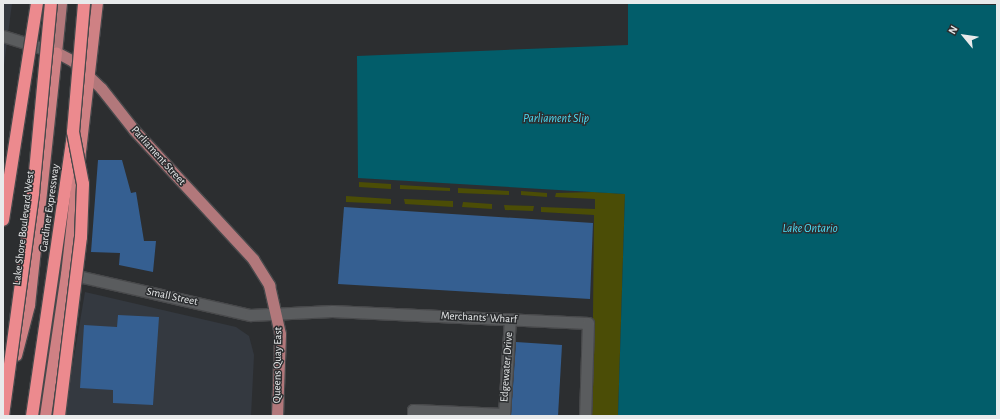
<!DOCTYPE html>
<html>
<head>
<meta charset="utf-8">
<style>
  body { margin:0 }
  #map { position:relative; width:1000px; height:419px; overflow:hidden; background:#2c2e30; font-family:"Alegreya Sans",sans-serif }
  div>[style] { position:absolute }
  .built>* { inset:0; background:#343940 }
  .green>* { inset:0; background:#4b4d06 }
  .water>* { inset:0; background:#025d6a }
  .building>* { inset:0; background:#355f91 }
  .roads { filter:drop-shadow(1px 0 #48494b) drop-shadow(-1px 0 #48494b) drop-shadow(0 1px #48494b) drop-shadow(0 -1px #48494b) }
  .minor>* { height:11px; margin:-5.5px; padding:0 5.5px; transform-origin:5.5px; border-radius:5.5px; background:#5a5c5e }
  .secondary>* { height:11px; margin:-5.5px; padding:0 5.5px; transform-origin:5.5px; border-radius:5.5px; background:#5a5c5e }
  .primary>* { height:11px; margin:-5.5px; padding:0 5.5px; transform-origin:5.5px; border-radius:5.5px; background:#b2787b }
  .trunk>* { height:11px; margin:-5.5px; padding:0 5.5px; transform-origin:5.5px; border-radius:5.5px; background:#cf8184 }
  .motorway>* { height:12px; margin:-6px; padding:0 6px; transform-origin:6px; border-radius:6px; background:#ec8a8e }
  .bridges { filter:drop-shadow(1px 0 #48494b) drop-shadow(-1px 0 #48494b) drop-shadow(0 1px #48494b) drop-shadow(0 -1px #48494b) }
  .motorway-bridge>* { height:12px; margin:-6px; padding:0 6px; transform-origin:6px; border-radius:6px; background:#ec8a8e }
  span { translate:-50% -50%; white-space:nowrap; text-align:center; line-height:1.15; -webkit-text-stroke:3px #2c2e30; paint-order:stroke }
  .street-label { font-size:11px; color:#e8eaeb }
  .water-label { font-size:12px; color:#4cddf6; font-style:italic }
  .frame { position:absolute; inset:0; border:4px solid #e8eaeb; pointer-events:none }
  .north { position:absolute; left:944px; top:16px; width:40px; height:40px; -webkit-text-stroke:3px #2c2e30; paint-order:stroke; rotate:299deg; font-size:11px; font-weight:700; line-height:16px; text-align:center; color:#e8eaeb }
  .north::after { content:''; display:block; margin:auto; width:14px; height:18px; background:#e8eaeb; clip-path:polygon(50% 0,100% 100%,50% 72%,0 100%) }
</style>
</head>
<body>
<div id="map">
  <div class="built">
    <i style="clip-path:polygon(3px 3px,12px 3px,3px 73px)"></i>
    <i style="clip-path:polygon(85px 292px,236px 327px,249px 336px,254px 355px,251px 416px,64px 416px)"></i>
  </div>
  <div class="green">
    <i style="clip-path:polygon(359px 182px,391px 184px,391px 189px,359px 187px)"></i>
    <i style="clip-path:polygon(400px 185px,450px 188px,450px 191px,400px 189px)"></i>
    <i style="clip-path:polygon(458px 188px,509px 191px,509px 195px,458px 193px)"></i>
    <i style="clip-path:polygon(521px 191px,547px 193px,547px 197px,521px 195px)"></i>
    <i style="clip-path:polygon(595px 192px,625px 194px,618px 416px,592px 416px,594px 215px,541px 212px,541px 207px,595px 209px,595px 199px,555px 197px,556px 193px)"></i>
    <i style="clip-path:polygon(346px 196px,391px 199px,391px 204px,346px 202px)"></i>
    <i style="clip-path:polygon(404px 199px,453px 201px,453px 207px,405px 204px)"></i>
    <i style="clip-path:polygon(463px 202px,492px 204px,492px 209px,462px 207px)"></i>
    <i style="clip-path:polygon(504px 205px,534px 206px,533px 211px,505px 210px)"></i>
  </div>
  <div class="water">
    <i style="clip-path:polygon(628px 3px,997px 5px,997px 416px,618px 416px,625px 194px,358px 178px,357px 56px,628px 45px)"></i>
  </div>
  <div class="building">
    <i style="clip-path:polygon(98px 160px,122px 160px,131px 193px,136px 192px,144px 241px,156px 241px,153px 272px,119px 265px,120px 253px,91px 252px)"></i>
    <i style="clip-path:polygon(344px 207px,593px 223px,590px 299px,338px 284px)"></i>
    <i style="clip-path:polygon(118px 315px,159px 317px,153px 405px,113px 403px,113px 390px,80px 388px,84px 325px,117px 327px)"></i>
    <i style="clip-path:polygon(516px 342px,562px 345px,558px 416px,511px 416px)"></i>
  </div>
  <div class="roads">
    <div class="minor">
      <i style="left:69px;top:274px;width:186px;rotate:12.8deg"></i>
      <i style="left:250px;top:315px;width:82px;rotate:-2.8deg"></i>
      <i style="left:332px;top:311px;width:256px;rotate:2.7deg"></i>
      <i style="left:588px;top:323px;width:93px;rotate:91.8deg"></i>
      <i style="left:413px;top:416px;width:6px;rotate:-90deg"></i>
      <i style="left:413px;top:410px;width:91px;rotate:2.5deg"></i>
      <i style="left:504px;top:414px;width:95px;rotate:-86.4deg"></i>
    </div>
    <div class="secondary">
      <i style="left:3px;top:36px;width:53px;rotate:17.4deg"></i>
    </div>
    <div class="primary">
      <i style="left:61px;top:3px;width:49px;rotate:95.8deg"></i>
      <i style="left:56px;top:52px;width:19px;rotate:28deg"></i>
      <i style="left:73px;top:61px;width:39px;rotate:44deg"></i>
      <i style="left:101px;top:88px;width:53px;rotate:51.8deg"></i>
      <i style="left:134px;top:130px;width:176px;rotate:47.3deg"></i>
      <i style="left:253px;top:259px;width:31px;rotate:58deg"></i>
      <i style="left:269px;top:285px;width:50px;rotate:77.3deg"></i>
      <i style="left:280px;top:334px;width:82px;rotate:92.1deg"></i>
    </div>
    <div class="trunk">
      <i style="left:16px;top:355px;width:52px;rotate:-75.4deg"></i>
      <i style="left:29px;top:305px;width:254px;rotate:-83.9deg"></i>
      <i style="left:45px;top:416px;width:144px;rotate:-81.6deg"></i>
      <i style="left:66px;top:274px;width:273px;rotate:-83.5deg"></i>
    </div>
    <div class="motorway">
      <i style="left:32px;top:416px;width:283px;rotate:-81.7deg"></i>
    </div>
  </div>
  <div class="bridges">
    <div class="motorway-bridge">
      <i style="left:3px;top:220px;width:220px;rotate:-81.1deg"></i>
      <i style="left:3px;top:416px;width:225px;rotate:-82.3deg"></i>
      <i style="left:33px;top:193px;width:191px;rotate:-84.6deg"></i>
      <i style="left:59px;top:416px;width:180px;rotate:-83deg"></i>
      <i style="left:81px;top:237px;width:53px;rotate:-87.8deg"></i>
      <i style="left:83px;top:184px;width:53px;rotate:-100.9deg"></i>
      <i style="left:73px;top:132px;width:129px;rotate:-85.1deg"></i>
    </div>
  </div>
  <div class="street-label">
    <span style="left:158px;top:156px;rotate:48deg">Parliament Street</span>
    <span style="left:50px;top:208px;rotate:-82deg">Gardiner Expressway</span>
    <span style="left:24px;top:228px;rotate:-83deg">Lake Shore Boulevard West</span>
    <span style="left:172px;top:297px;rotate:12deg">Small Street</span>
    <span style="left:479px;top:318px;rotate:3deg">Merchants' Wharf</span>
    <span style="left:278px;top:365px;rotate:-89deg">Queens Quay East</span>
    <span style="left:507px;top:367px;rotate:-86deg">Edgewater Drive</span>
  </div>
  <div class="water-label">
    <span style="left:556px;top:119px">Parliament Slip</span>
    <span style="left:810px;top:229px">Lake Ontario</span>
  </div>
  <div class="frame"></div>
  <div class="north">N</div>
</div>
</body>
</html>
